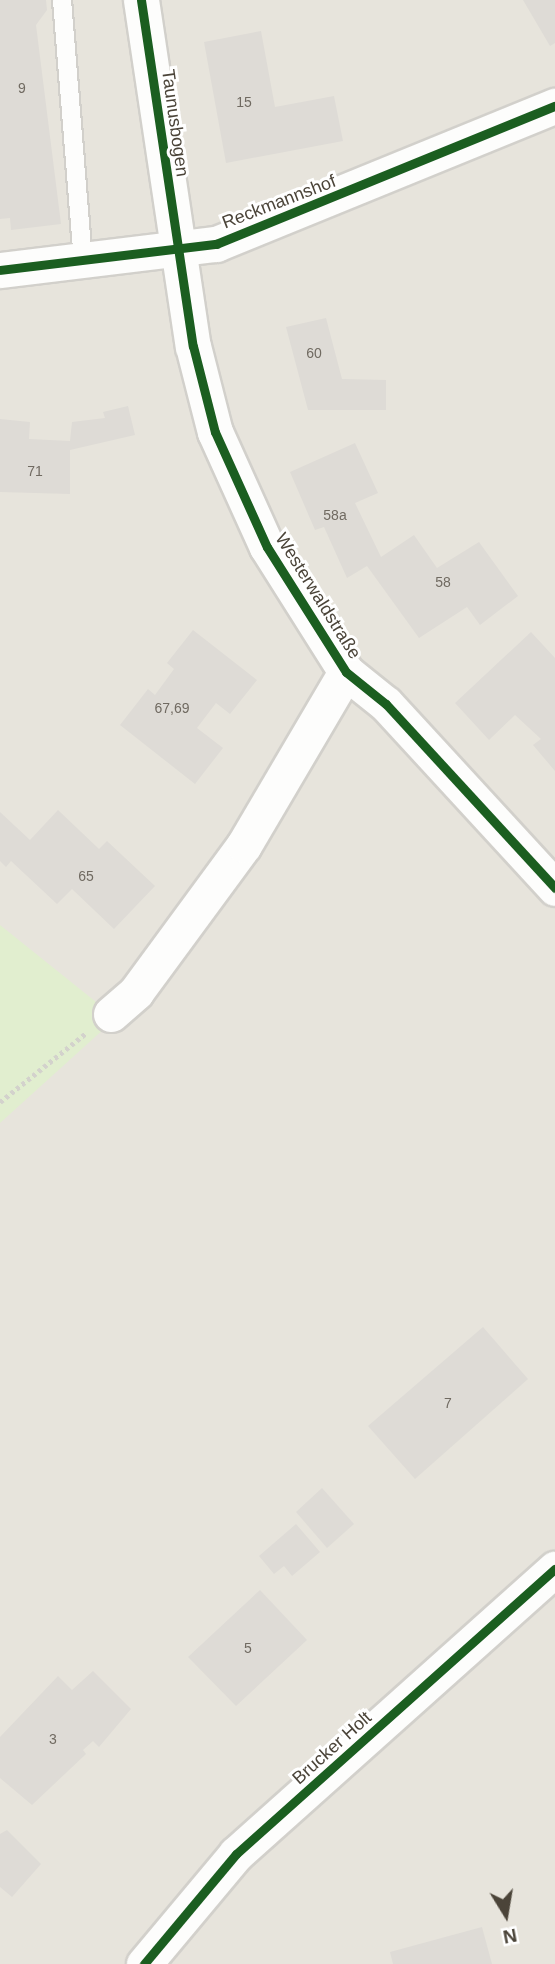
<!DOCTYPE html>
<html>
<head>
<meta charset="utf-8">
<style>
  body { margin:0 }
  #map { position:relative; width:555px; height:1964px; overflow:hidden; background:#f4f2ee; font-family:Helvetica,sans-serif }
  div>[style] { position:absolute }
  .residential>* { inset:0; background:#e7e4dc }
  .green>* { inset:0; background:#e1eecf }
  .building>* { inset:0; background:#dedbd6 }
  .path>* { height:4.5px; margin-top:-2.25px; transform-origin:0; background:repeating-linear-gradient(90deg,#d3d2cc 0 3.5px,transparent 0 7px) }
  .roads { filter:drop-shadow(2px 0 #d2d0cb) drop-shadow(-2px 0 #d2d0cb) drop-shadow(0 2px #d2d0cb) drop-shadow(0 -2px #d2d0cb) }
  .lane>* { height:18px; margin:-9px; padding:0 9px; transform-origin:9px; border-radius:9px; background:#fdfdfc }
  .street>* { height:35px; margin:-17.5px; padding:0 17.5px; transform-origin:17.5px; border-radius:17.5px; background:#fdfdfc }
  .cycleway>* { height:9px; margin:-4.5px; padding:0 4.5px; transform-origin:4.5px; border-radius:4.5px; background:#1b5e20 }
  span { translate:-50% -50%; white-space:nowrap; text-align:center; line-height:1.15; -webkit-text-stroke:6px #fff; paint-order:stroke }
  .number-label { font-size:14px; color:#706a61 }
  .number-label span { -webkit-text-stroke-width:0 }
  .street-label { font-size:18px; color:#4b4439 }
  .north { position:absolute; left:471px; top:1880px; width:70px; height:70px; -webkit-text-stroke:5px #fff; paint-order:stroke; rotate:169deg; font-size:19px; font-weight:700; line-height:28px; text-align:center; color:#4b4439 }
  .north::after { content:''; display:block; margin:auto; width:24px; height:32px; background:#4b4439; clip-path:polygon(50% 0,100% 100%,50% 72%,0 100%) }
</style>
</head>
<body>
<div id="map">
  <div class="residential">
    <i style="clip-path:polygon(0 0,555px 0,555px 1964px,0 1964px)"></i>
  </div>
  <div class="green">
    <i style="clip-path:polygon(0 925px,116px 1018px,0 1123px)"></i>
  </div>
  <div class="building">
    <i style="clip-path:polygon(0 0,46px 0,47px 10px,36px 25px,61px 224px,11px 230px,10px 218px,0 219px)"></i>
    <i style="clip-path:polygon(523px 0,555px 0,555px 43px,550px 46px)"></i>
    <i style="clip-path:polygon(261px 31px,275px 107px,334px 96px,343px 141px,226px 163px,204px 42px)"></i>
    <i style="clip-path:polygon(326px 318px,342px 379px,386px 380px,386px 410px,308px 410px,286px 327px)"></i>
    <i style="clip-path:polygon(128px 406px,135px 435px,70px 450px,70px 494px,0 492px,0 419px,30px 422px,29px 439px,70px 441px,72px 422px,105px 418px,103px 412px)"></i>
    <i style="clip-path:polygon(355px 443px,378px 493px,355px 503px,381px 557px,414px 535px,437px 568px,479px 542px,518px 596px,480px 625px,467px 607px,419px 638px,367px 566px,347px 578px,324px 527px,315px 530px,290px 472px)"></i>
    <i style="clip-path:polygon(193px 630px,257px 680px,230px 714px,216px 703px,197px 728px,223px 748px,195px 784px,120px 725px,148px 689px,155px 695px,174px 669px,167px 663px)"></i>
    <i style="clip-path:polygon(531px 632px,555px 658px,555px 771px,533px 745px,541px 739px,515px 715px,489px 740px,455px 703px)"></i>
    <i style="clip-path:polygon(58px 810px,99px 849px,107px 841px,155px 886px,114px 929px,72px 889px,57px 904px,11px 861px,6px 867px,0 861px,0 812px,30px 840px)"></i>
    <i style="clip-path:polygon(483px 1327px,528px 1379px,415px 1479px,368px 1426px)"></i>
    <i style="clip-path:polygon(322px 1488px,354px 1524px,327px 1548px,296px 1512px)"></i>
    <i style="clip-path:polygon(296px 1524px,320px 1552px,292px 1576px,284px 1566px,274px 1574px,259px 1556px)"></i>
    <i style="clip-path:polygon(260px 1590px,307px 1640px,236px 1706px,188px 1657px)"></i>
    <i style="clip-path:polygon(93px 1671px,131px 1709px,99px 1747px,93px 1741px,83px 1750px,86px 1754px,32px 1805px,0 1778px,0 1737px,58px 1676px,72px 1690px)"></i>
    <i style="clip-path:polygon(7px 1830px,41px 1864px,12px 1897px,0 1887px,0 1834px)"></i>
    <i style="clip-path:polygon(482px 1927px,492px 1964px,393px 1964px,390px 1952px)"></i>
  </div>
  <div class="path">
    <i style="left:0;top:1102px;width:109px;rotate:-38.7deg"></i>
  </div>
  <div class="roads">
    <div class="lane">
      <i style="left:62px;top:0;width:260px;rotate:85.4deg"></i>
    </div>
    <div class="street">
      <i style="left:141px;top:0;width:350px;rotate:81.5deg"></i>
      <i style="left:193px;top:346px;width:89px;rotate:75.7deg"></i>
      <i style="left:215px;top:432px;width:126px;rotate:65.7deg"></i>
      <i style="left:267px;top:547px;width:148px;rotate:57.7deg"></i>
      <i style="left:346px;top:672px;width:51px;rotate:38.7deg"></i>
      <i style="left:386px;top:704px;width:250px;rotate:47.4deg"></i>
      <i style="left:0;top:270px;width:218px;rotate:-6.9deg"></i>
      <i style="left:216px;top:244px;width:366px;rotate:-22.2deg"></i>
      <i style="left:111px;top:1014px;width:33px;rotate:-41deg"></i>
      <i style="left:136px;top:992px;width:182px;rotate:-53.7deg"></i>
      <i style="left:244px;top:845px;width:201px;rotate:-59.5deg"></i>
      <i style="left:144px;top:1964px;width:143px;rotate:-50.1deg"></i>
      <i style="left:236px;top:1854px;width:428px;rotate:-41.8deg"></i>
    </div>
  </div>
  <div class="cycleway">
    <i style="left:141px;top:0;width:350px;rotate:81.5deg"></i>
    <i style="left:193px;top:346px;width:89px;rotate:75.7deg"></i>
    <i style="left:215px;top:432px;width:126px;rotate:65.7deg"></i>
    <i style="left:267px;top:547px;width:148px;rotate:57.7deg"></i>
    <i style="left:346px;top:672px;width:51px;rotate:38.7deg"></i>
    <i style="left:386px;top:704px;width:250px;rotate:47.4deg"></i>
    <i style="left:0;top:270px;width:218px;rotate:-6.9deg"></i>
    <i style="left:216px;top:244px;width:366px;rotate:-22.2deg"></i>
    <i style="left:144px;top:1964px;width:143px;rotate:-50.1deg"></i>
    <i style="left:236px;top:1854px;width:428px;rotate:-41.8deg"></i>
  </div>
  <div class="number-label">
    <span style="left:22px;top:88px">9</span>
    <span style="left:244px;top:102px">15</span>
    <span style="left:314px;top:353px">60</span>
    <span style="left:35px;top:471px">71</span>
    <span style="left:335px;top:515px">58a</span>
    <span style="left:443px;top:582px">58</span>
    <span style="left:172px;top:708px">67,69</span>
    <span style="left:86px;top:876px">65</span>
    <span style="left:448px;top:1403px">7</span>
    <span style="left:248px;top:1648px">5</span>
    <span style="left:53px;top:1739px">3</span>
  </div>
  <div class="street-label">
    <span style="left:175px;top:123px;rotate:82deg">Taunusbogen</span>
    <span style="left:279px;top:202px;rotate:-21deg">Reckmannshof</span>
    <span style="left:318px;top:596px;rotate:58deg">Westerwaldstraße</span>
    <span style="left:332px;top:1748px;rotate:-42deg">Brucker Holt</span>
  </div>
  <div class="north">N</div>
</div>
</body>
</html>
